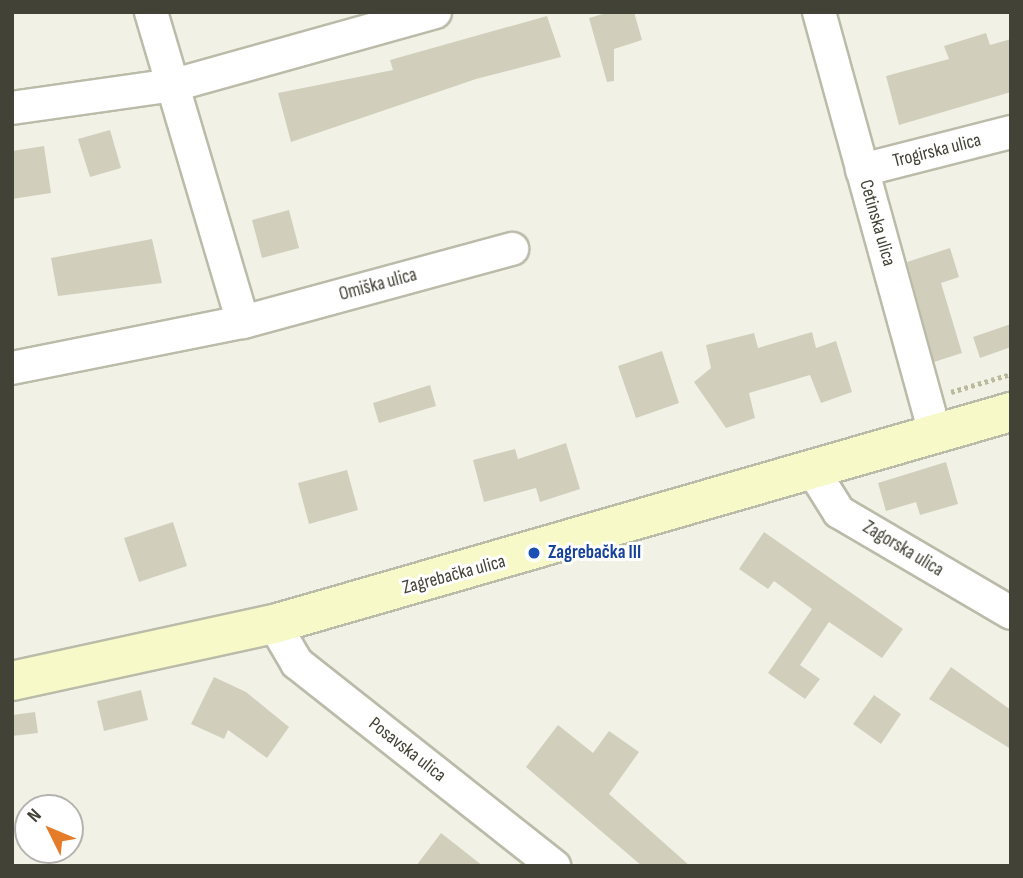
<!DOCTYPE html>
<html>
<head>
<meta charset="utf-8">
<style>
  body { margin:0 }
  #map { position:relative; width:1023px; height:878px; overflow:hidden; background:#f1f1e6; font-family:"Sofia Sans Condensed",sans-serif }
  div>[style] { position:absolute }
  .building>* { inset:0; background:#d1cfbc }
  .path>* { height:4.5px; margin-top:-2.25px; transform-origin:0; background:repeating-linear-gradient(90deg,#bcba9c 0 3.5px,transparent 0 7px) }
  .roads { filter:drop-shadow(2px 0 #bbbba9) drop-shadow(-2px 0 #bbbba9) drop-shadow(0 2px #bbbba9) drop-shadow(0 -2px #bbbba9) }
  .street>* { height:32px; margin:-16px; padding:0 16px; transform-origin:16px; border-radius:16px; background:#fff }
  .secondary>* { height:38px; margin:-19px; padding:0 19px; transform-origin:19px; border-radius:19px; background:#f7f9c8 }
  .dots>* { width:19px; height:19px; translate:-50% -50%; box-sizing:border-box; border:4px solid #fff; border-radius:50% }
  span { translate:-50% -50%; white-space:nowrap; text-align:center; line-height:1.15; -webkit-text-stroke:6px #fff; paint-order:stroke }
  .street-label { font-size:19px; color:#434236 }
  .transit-label { font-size:19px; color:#164399; font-weight:700 }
  .left { translate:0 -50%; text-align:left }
  .frame { position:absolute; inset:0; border:14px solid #434236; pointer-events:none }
  .north { position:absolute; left:14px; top:794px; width:70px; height:70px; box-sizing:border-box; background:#fff; border:2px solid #b4b3af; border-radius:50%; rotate:313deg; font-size:19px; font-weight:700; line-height:28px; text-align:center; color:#434236 }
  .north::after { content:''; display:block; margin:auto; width:24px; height:32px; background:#e57c29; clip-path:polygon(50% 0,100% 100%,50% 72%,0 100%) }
</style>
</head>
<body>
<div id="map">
  <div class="building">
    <i style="clip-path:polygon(610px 12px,634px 12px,642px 40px,614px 49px,614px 81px,607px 82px,589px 18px)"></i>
    <i style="clip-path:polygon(547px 16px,561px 57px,476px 79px,291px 142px,278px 93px,393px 70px,390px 60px)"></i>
    <i style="clip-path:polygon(986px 33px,990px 45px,1011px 39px,1011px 92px,899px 125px,886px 76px,949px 59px,944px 46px)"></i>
    <i style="clip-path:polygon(110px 130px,121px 168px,90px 177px,78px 139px)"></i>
    <i style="clip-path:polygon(44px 146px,51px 193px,12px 199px,12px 151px)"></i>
    <i style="clip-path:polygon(289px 210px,299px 248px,262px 258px,252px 220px)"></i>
    <i style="clip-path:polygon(152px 239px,162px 283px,58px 296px,51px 258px)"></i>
    <i style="clip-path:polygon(950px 248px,959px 277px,941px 283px,962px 353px,934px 362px,907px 262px)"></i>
    <i style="clip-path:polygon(1011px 324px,1011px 347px,980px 358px,973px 337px)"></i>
    <i style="clip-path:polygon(812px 332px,816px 348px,836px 341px,852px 392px,821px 403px,810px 375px,749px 393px,755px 418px,726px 428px,694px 382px,711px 368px,706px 345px,754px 333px,758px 348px)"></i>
    <i style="clip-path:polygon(662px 351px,679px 403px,636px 418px,618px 366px)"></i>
    <i style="clip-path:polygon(430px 385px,436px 406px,379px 423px,373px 403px)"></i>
    <i style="clip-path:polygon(566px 443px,580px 489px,540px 502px,536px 488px,484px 502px,473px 460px,515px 449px,518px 459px)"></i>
    <i style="clip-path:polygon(946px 462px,958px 504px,920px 515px,916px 502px,886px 511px,878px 483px)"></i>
    <i style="clip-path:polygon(347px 470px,358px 510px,309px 524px,298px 483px)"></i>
    <i style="clip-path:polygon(173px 522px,187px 566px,139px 582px,124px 538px)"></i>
    <i style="clip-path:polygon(764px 532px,903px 629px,882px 658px,829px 622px,800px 665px,820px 679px,805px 699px,768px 673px,812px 609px,774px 581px,768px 589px,739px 569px)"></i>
    <i style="clip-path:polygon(951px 667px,1011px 710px,1011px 749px,929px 699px)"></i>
    <i style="clip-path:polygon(214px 677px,246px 692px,289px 727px,267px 758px,228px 730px,224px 739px,191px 724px)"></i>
    <i style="clip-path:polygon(141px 690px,148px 720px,104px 731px,97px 701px)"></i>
    <i style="clip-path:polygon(874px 695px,901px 714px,881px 744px,853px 724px)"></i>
    <i style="clip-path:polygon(35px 712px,38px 733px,12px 736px,12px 715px)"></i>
    <i style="clip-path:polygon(558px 725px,593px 753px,609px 731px,639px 752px,609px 794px,690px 866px,642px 866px,526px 767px)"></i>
    <i style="clip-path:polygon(441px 833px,483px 866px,416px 866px)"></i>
  </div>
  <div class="path">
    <i style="left:951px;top:392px;width:63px;rotate:-16.7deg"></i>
  </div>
  <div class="roads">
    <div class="street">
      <i style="left:151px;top:12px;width:323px;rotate:73.5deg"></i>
      <i style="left:819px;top:12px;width:438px;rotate:74.6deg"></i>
      <i style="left:12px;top:108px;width:164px;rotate:-8.1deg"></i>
      <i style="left:174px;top:85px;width:271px;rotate:-15.6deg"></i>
      <i style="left:862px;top:170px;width:154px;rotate:-14.3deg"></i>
      <i style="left:12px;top:368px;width:236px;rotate:-11.3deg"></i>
      <i style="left:243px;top:322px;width:279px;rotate:-15.2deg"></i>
      <i style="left:812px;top:469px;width:51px;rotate:57.9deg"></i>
      <i style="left:839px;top:512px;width:199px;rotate:30.4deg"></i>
      <i style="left:274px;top:624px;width:45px;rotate:59.5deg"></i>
      <i style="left:297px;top:663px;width:328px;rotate:38.3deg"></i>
    </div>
    <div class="secondary">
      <i style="left:12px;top:681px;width:268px;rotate:-12.3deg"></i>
      <i style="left:274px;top:624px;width:767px;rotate:-16.05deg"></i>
    </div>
  </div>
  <div class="dots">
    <i style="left:534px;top:553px;background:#1a4fb4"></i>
  </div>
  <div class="street-label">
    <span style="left:937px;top:151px;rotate:-14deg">Trogirska ulica</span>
    <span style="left:877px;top:223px;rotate:74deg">Cetinska ulica</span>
    <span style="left:378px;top:285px;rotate:-15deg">Omiška ulica</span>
    <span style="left:903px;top:549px;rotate:31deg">Zagorska ulica</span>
    <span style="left:454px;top:575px;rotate:-15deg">Zagrebačka ulica</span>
    <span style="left:407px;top:750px;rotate:38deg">Posavska ulica</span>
  </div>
  <div class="transit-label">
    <span class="left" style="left:548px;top:553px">Zagrebačka III</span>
  </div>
  <div class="frame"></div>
  <div class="north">N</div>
</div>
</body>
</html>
